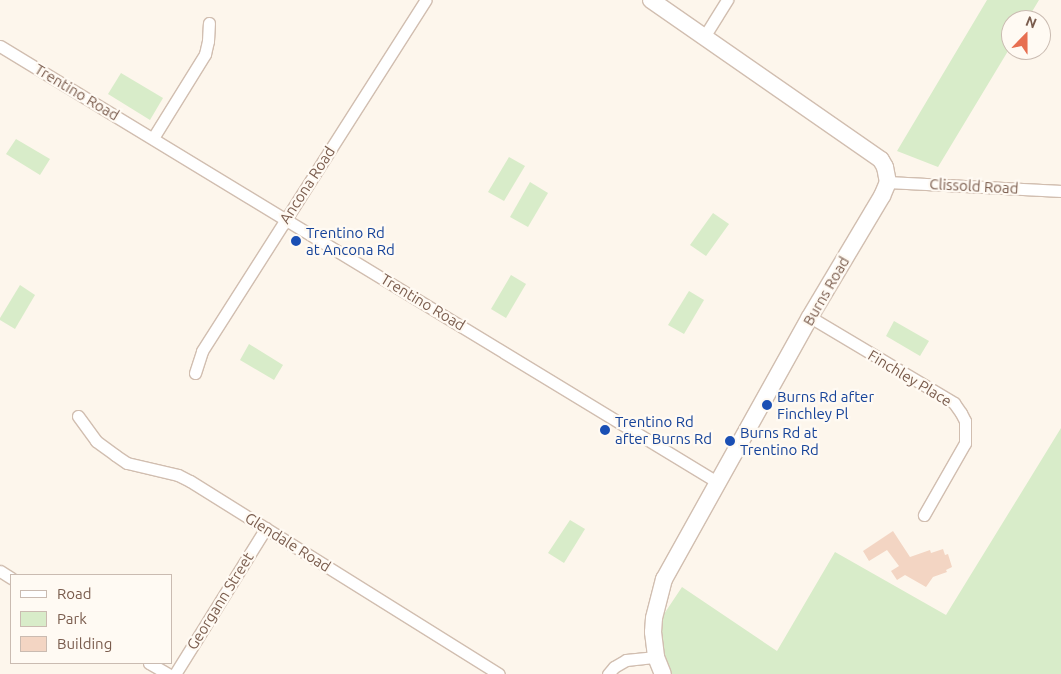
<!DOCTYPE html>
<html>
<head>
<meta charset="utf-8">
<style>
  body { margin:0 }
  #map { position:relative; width:1061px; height:674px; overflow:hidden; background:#fdf6ec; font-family:Ubuntu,sans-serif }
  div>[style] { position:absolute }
  .green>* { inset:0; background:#d8ecc9 }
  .building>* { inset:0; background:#f3d5c3 }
  .roads { filter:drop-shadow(1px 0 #d1beb0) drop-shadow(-1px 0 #d1beb0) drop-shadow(0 1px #d1beb0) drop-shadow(0 -1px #d1beb0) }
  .minor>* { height:11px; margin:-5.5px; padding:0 5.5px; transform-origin:5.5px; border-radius:5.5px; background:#fff }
  .secondary>* { height:16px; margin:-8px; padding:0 8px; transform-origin:8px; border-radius:8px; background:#fff }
  .dots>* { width:14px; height:14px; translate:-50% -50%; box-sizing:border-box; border:2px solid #fffaf3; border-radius:50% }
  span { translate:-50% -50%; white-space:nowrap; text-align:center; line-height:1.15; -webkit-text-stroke:4.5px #fffaf3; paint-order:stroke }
  .street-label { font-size:15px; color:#7a5c4d }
  .transit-label { font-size:15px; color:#164399 }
  .left { translate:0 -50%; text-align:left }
  .legend { position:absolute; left:10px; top:574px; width:162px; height:90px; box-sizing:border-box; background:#fffaf3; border:1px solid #cabbb1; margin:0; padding:6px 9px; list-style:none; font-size:15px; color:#7a5c4d }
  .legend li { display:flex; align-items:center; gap:10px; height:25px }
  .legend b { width:25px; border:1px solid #cabbb1 }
  .north { position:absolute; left:1001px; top:10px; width:50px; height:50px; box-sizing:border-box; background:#fffaf3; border:1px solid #cabbb1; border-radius:50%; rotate:22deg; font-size:14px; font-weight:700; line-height:20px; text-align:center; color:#7a5c4d }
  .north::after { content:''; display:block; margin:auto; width:18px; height:22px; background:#e76f51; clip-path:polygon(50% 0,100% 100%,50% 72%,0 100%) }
</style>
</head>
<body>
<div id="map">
  <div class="green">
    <i style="clip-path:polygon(987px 0,1039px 0,1027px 20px,1011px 20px,1011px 46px,938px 167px,897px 151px)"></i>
    <i style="clip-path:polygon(121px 73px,163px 98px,150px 120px,108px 94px)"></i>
    <i style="clip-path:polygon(16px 139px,50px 159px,40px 175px,6px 154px)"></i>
    <i style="clip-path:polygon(509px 157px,525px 166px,504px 201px,488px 192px)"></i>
    <i style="clip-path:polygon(530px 182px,548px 193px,528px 227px,510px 217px)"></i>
    <i style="clip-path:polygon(713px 213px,729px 224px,706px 256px,690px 245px)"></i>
    <i style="clip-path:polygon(511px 275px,526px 284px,506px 318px,491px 309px)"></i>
    <i style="clip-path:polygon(20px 285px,35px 295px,15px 329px,0 320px,0 318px)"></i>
    <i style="clip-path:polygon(689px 291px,704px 300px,684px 334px,668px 325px)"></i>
    <i style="clip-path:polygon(894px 321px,929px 341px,920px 356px,886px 336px)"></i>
    <i style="clip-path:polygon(249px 344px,283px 365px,274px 380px,240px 360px)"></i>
    <i style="clip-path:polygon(1061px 428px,1061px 674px,671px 674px,658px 649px,660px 620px,682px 587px,777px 651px,835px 552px,946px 615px)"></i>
    <i style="clip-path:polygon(570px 520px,585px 529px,564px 563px,548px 553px)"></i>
  </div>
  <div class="building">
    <i style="clip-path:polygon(893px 531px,910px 557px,930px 550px,931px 553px,943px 549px,945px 555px,948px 554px,952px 567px,946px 570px,947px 572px,933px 577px,926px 587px,905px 575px,897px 580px,891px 571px,899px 566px,887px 550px,869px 561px,863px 551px)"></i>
  </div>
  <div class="roads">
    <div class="minor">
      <i style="left:704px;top:37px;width:44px;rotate:-58.1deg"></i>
      <i style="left:0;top:46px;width:839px;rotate:31.3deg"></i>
      <i style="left:153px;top:138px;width:99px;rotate:-58.2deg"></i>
      <i style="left:205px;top:54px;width:13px;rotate:-77deg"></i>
      <i style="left:208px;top:41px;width:18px;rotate:-87deg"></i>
      <i style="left:888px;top:182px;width:173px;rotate:3deg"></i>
      <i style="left:810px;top:317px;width:168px;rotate:30.8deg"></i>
      <i style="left:954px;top:403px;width:12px;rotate:55deg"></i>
      <i style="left:961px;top:413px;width:9px;rotate:63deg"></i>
      <i style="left:965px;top:421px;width:22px;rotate:90deg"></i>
      <i style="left:965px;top:443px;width:83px;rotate:119.7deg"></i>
      <i style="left:195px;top:373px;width:23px;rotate:-72deg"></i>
      <i style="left:202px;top:351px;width:416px;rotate:-57.5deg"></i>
      <i style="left:78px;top:416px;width:31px;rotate:54deg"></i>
      <i style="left:96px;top:441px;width:24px;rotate:36deg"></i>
      <i style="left:115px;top:455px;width:14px;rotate:34deg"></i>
      <i style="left:127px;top:463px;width:52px;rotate:13.2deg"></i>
      <i style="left:178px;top:475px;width:13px;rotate:27deg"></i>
      <i style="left:190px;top:481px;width:364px;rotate:32deg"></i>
      <i style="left:0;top:571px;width:13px;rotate:32deg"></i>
      <i style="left:149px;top:663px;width:22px;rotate:30deg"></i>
      <i style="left:175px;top:674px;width:172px;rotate:-58.1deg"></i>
      <i style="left:608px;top:674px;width:9px;rotate:-49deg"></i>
      <i style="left:614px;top:667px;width:14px;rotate:-30deg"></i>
      <i style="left:626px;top:660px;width:30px;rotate:-6deg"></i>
    </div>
    <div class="secondary">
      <i style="left:651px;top:0;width:280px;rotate:34.8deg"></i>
      <i style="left:881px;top:160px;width:8px;rotate:60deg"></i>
      <i style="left:885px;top:167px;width:15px;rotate:79deg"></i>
      <i style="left:888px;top:182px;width:15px;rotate:113deg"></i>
      <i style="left:882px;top:196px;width:141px;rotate:120.8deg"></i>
      <i style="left:810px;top:317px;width:300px;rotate:119.1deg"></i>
      <i style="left:664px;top:579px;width:40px;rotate:104.4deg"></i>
      <i style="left:654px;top:618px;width:14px;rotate:94deg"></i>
      <i style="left:653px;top:632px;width:25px;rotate:83deg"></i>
      <i style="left:656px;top:657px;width:18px;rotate:68deg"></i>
    </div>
  </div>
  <div class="dots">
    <i style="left:296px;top:241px;background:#1a4fb4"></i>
    <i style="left:767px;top:405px;background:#1a4fb4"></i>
    <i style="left:605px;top:430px;background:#1a4fb4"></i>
    <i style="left:730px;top:441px;background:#1a4fb4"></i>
  </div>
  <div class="street-label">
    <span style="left:77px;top:92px;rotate:31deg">Trentino Road</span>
    <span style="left:307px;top:185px;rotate:-57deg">Ancona Road</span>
    <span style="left:974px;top:186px;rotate:3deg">Clissold Road</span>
    <span style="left:826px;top:291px;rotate:-60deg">Burns Road</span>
    <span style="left:423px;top:302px;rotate:31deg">Trentino Road</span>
    <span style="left:910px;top:378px;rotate:31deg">Finchley Place</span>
    <span style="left:288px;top:542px;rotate:32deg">Glendale Road</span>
    <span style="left:220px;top:601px;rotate:-58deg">Georgann Street</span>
  </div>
  <div class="transit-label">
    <span class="left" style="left:306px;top:241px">Trentino Rd<br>at Ancona Rd</span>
    <span class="left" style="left:777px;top:405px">Burns Rd after<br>Finchley Pl</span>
    <span class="left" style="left:615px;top:430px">Trentino Rd<br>after Burns Rd</span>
    <span class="left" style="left:740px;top:441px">Burns Rd at<br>Trentino Rd</span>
  </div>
  <ul class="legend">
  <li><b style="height:6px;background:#fff"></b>Road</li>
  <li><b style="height:14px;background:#d8ecc9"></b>Park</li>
  <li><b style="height:14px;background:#f3d5c3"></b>Building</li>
  </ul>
  <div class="north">N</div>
</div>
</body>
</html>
